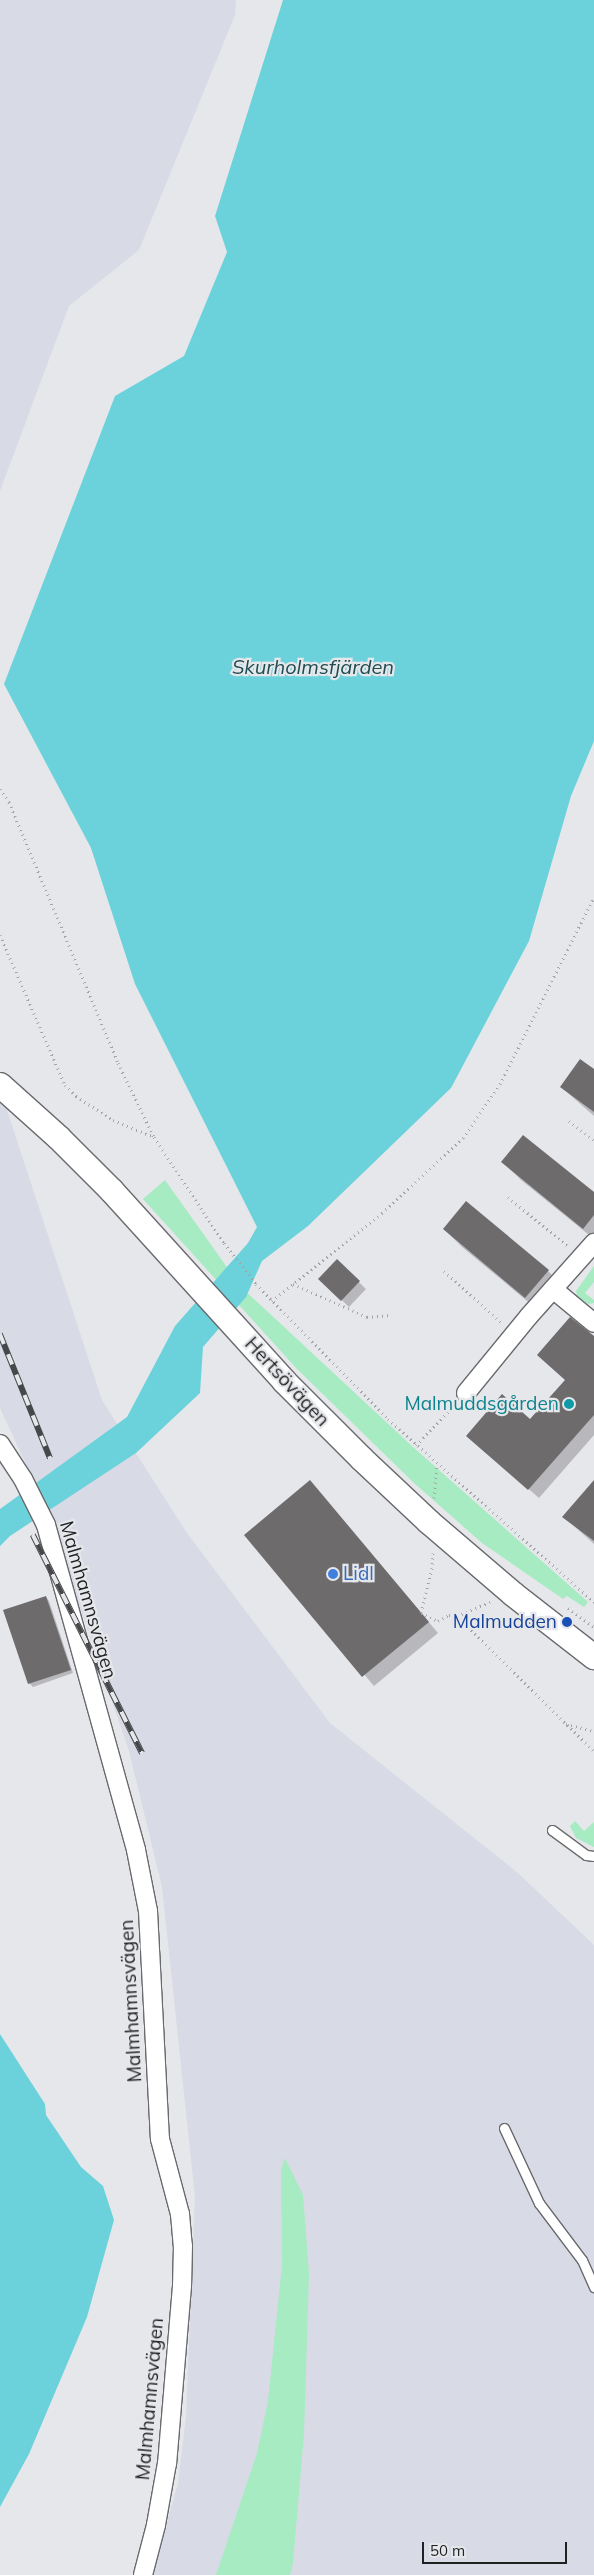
<!DOCTYPE html>
<html>
<head>
<meta charset="utf-8">
<style>
  body { margin:0 }
  #map { position:relative; width:594px; height:2575px; overflow:hidden; background:#e6e7eb; font-family:Mulish,sans-serif }
  div>[style] { position:absolute }
  .built>* { inset:0; background:#d8dbe6 }
  .green>* { inset:0; background:#a6ebc2 }
  .water>* { inset:0; background:#6bd2db }
  .shadow>* { inset:0; background:#0003 }
  .building>* { inset:0; background:#6e6b6d }
  .path>* { height:3px; margin-top:-1.5px; transform-origin:0; background:repeating-linear-gradient(90deg,#a3a4a7 0 1px,transparent 0 5px) }
  .roads { filter:drop-shadow(1px 0 #696a6d) drop-shadow(-1px 0 #696a6d) drop-shadow(0 1px #696a6d) drop-shadow(0 -1px #696a6d) }
  .lane>* { height:9px; margin:-4.5px; padding:0 4.5px; transform-origin:4.5px; border-radius:4.5px; background:#fff }
  .street>* { height:18px; margin:-9px; padding:0 9px; transform-origin:9px; border-radius:9px; background:#fff }
  .secondary>* { height:24px; margin:-12px; padding:0 12px; transform-origin:12px; border-radius:12px; background:#fff }
  .rail>* { height:5.5px; margin-top:-2.75px; transform-origin:0; background:repeating-linear-gradient(90deg,#e6e7eb 0 11px,#47484a 0 22px); box-sizing:border-box; border-block:1px solid #47484a }
  .dots>* { width:14px; height:14px; translate:-50% -50%; box-sizing:border-box; border:2px solid #e6e7eb; border-radius:50% }
  span { translate:-50% -50%; white-space:nowrap; text-align:center; line-height:1.15; -webkit-text-stroke:4.5px #e6e7eb; paint-order:stroke }
  .street-label { font-size:19px; color:#1f2021 }
  .culture-label { font-size:19px; color:#0d838f }
  .right { translate:-100% -50%; text-align:right }
  .shop-label { font-size:19px; color:#366cbe }
  .left { translate:0 -50%; text-align:left }
  .transit-label { font-size:19px; color:#164399 }
  .water-label { font-size:20px; color:#1f4d51; font-style:italic }
  .scale { position:absolute; left:422px; top:2542px; width:145px; height:22px; box-sizing:border-box; border:2px solid #1f2021; border-top:0; padding-left:6px; font-size:15px; line-height:18px; white-space:nowrap; color:#1f2021; -webkit-text-stroke:4px #e6e7eb; paint-order:stroke }
</style>
</head>
<body>
<div id="map">
  <div class="built">
    <i style="clip-path:polygon(0 0,236px 0,235px 15px,139px 250px,69px 306px,0 491px)"></i>
    <i style="clip-path:polygon(0 1101px,6px 1107px,102px 1400px,187px 1533px,330px 1723px,518px 1873px,594px 1945px,594px 2575px,152px 2575px,178px 2483px,186px 2416px,195px 2197px,162px 1887px,129px 1751px,45px 1506px,0 1408px)"></i>
  </div>
  <div class="green">
    <i style="clip-path:polygon(165px 1180px,241px 1287px,413px 1447px,588px 1602px,584px 1607px,567px 1596px,563px 1599px,482px 1543px,414px 1483px,296px 1368px,143px 1199px)"></i>
    <i style="clip-path:polygon(594px 1266px,594px 1282px,585px 1293px,594px 1300px,594px 1303px,588px 1304px,577px 1296px,576px 1291px)"></i>
    <i style="clip-path:polygon(575px 1821px,584px 1831px,594px 1822px,594px 1847px,576px 1838px,570px 1826px)"></i>
    <i style="clip-path:polygon(285px 2158px,303px 2195px,309px 2274px,304px 2434px,293px 2563px,290px 2575px,216px 2575px,257px 2453px,268px 2401px,282px 2265px,281px 2170px)"></i>
  </div>
  <div class="water">
    <i style="clip-path:polygon(283px 0,594px 0,594px 741px,571px 796px,529px 941px,451px 1088px,308px 1226px,262px 1261px,246px 1297px,203px 1347px,200px 1393px,136px 1453px,10px 1536px,0 1546px,0 1509px,127px 1417px,175px 1326px,248px 1243px,257px 1227px,135px 984px,91px 848px,4px 684px,115px 396px,184px 356px,227px 252px,215px 216px)"></i>
    <i style="clip-path:polygon(0 2034px,45px 2104px,46px 2115px,81px 2167px,103px 2186px,114px 2220px,87px 2317px,29px 2454px,0 2507px)"></i>
  </div>
  <div class="shadow">
    <i style="clip-path:polygon(594px 1070px,594px 1116px,561px 1087px)"></i>
    <i style="clip-path:polygon(503px 1162px,594px 1193px,594px 1239px,521px 1180px)"></i>
    <i style="clip-path:polygon(444px 1229px,548px 1271px,566px 1289px,544px 1315px,462px 1247px)"></i>
    <i style="clip-path:polygon(337px 1261px,366px 1289px,349px 1307px,320px 1279px)"></i>
    <i style="clip-path:polygon(594px 1338px,594px 1435px,539px 1498px,468px 1436px,530px 1421px,566px 1381px)"></i>
    <i style="clip-path:polygon(310px 1481px,438px 1633px,374px 1686px,246px 1535px)"></i>
    <i style="clip-path:polygon(594px 1482px,594px 1544px,564px 1517px)"></i>
    <i style="clip-path:polygon(46px 1597px,49px 1601px,73px 1673px,33px 1687px,30px 1684px,5px 1611px)"></i>
  </div>
  <div class="building">
    <i style="clip-path:polygon(580px 1059px,594px 1069px,594px 1112px,560px 1087px)"></i>
    <i style="clip-path:polygon(523px 1135px,594px 1192px,594px 1215px,583px 1229px,501px 1162px)"></i>
    <i style="clip-path:polygon(466px 1201px,549px 1270px,525px 1298px,443px 1229px)"></i>
    <i style="clip-path:polygon(337px 1259px,360px 1281px,341px 1301px,318px 1279px)"></i>
    <i style="clip-path:polygon(570px 1317px,594px 1336px,594px 1415px,528px 1490px,466px 1436px,502px 1394px,530px 1419px,565px 1380px,537px 1355px)"></i>
    <i style="clip-path:polygon(310px 1480px,429px 1622px,362px 1677px,244px 1535px)"></i>
    <i style="clip-path:polygon(594px 1480px,594px 1541px,562px 1517px)"></i>
    <i style="clip-path:polygon(46px 1596px,71px 1670px,28px 1684px,3px 1610px)"></i>
  </div>
  <div class="path">
    <i style="left:0;top:789px;width:16px;rotate:55deg"></i>
    <i style="left:9px;top:802px;width:283px;rotate:67.3deg"></i>
    <i style="left:118px;top:1063px;width:82px;rotate:64.1deg"></i>
    <i style="left:154px;top:1137px;width:127px;rotate:56.6deg"></i>
    <i style="left:224px;top:1243px;width:52px;rotate:52deg"></i>
    <i style="left:256px;top:1284px;width:189px;rotate:45.6deg"></i>
    <i style="left:388px;top:1419px;width:276px;rotate:41.6deg"></i>
    <i style="left:0;top:935px;width:163px;rotate:66.6deg"></i>
    <i style="left:65px;top:1085px;width:16px;rotate:45deg"></i>
    <i style="left:76px;top:1096px;width:44px;rotate:33deg"></i>
    <i style="left:113px;top:1120px;width:44px;rotate:22.5deg"></i>
    <i style="left:569px;top:1121px;width:31px;rotate:37deg"></i>
    <i style="left:508px;top:1197px;width:79px;rotate:39.3deg"></i>
    <i style="left:444px;top:1271px;width:78px;rotate:41.9deg"></i>
    <i style="left:293px;top:1284px;width:81px;rotate:24deg"></i>
    <i style="left:367px;top:1317px;width:23px;rotate:-5deg"></i>
    <i style="left:272px;top:1301px;width:141px;rotate:-38.7deg"></i>
    <i style="left:382px;top:1213px;width:110px;rotate:-42.8deg"></i>
    <i style="left:463px;top:1138px;width:65px;rotate:-55.6deg"></i>
    <i style="left:500px;top:1084px;width:209px;rotate:-63.3deg"></i>
    <i style="left:416px;top:1445px;width:56px;rotate:-45.7deg"></i>
    <i style="left:434px;top:1498px;width:34px;rotate:-85deg"></i>
    <i style="left:433px;top:1553px;width:15px;rotate:94deg"></i>
    <i style="left:432px;top:1568px;width:46px;rotate:103.7deg"></i>
    <i style="left:421px;top:1613px;width:19px;rotate:25deg"></i>
    <i style="left:438px;top:1621px;width:13px;rotate:-29deg"></i>
    <i style="left:449px;top:1615px;width:8px;rotate:7deg"></i>
    <i style="left:457px;top:1616px;width:192px;rotate:44.6deg"></i>
    <i style="left:568px;top:1608px;width:32px;rotate:36deg"></i>
    <i style="left:457px;top:1616px;width:36px;rotate:-23deg"></i>
    <i style="left:566px;top:1724px;width:29px;rotate:14deg"></i>
  </div>
  <div class="roads">
    <div class="lane">
      <i style="left:552px;top:1830px;width:42px;rotate:36.3deg"></i>
      <i style="left:586px;top:1855px;width:8px;rotate:7deg"></i>
      <i style="left:504px;top:2128px;width:83px;rotate:65deg"></i>
      <i style="left:539px;top:2203px;width:71px;rotate:53deg"></i>
      <i style="left:582px;top:2260px;width:30px;rotate:66deg"></i>
    </div>
    <div class="street">
      <i style="left:553px;top:1289px;width:53px;rotate:39.7deg"></i>
      <i style="left:466px;top:1393px;width:99px;rotate:-50.7deg"></i>
      <i style="left:529px;top:1316px;width:98px;rotate:-48.3deg"></i>
      <i style="left:0;top:1444px;width:42px;rotate:56.7deg"></i>
      <i style="left:23px;top:1479px;width:51px;rotate:63.4deg"></i>
      <i style="left:46px;top:1525px;width:337px;rotate:74.5deg"></i>
      <i style="left:136px;top:1850px;width:62px;rotate:78.9deg"></i>
      <i style="left:148px;top:1911px;width:228px;rotate:87deg"></i>
      <i style="left:160px;top:2139px;width:78px;rotate:75.1deg"></i>
      <i style="left:180px;top:2214px;width:32px;rotate:85deg"></i>
      <i style="left:183px;top:2246px;width:40px;rotate:91.4deg"></i>
      <i style="left:182px;top:2286px;width:178px;rotate:94.8deg"></i>
      <i style="left:167px;top:2463px;width:63px;rotate:100.1deg"></i>
      <i style="left:156px;top:2525px;width:52px;rotate:104.6deg"></i>
    </div>
    <div class="secondary">
      <i style="left:0;top:1085px;width:79px;rotate:41.9deg"></i>
      <i style="left:59px;top:1138px;width:75px;rotate:45deg"></i>
      <i style="left:112px;top:1191px;width:256px;rotate:47.8deg"></i>
      <i style="left:284px;top:1381px;width:110px;rotate:45deg"></i>
      <i style="left:362px;top:1459px;width:92px;rotate:43.2deg"></i>
      <i style="left:429px;top:1522px;width:111px;rotate:40.6deg"></i>
      <i style="left:513px;top:1594px;width:103px;rotate:37.9deg"></i>
    </div>
  </div>
  <div class="rail">
    <i style="left:0;top:1334px;width:134px;rotate:68deg"></i>
    <i style="left:33px;top:1535px;width:244px;rotate:63.4deg"></i>
  </div>
  <div class="dots">
    <i style="left:569px;top:1404px;background:#0f9aa8"></i>
    <i style="left:333px;top:1574px;background:#3f7fe0"></i>
    <i style="left:567px;top:1622px;background:#1a4fb4"></i>
  </div>
  <div class="street-label">
    <span style="left:287px;top:1382px;rotate:47deg">Hertsövägen</span>
    <span style="left:88px;top:1600px;rotate:74deg">Malmhamnsvägen</span>
    <span style="left:131px;top:2001px;rotate:-93deg">Malmhamnsvägen</span>
    <span style="left:150px;top:2399px;rotate:-85deg">Malmhamnsvägen</span>
  </div>
  <div class="culture-label">
    <span class="right" style="left:559px;top:1404px">Malmuddsgården</span>
  </div>
  <div class="shop-label">
    <span class="left" style="left:343px;top:1574px">Lidl</span>
  </div>
  <div class="transit-label">
    <span class="right" style="left:557px;top:1622px">Malmudden</span>
  </div>
  <div class="water-label">
    <span style="left:313px;top:666px">Skurholmsfjärden</span>
  </div>
  <div class="scale">50 m</div>
</div>
</body>
</html>
